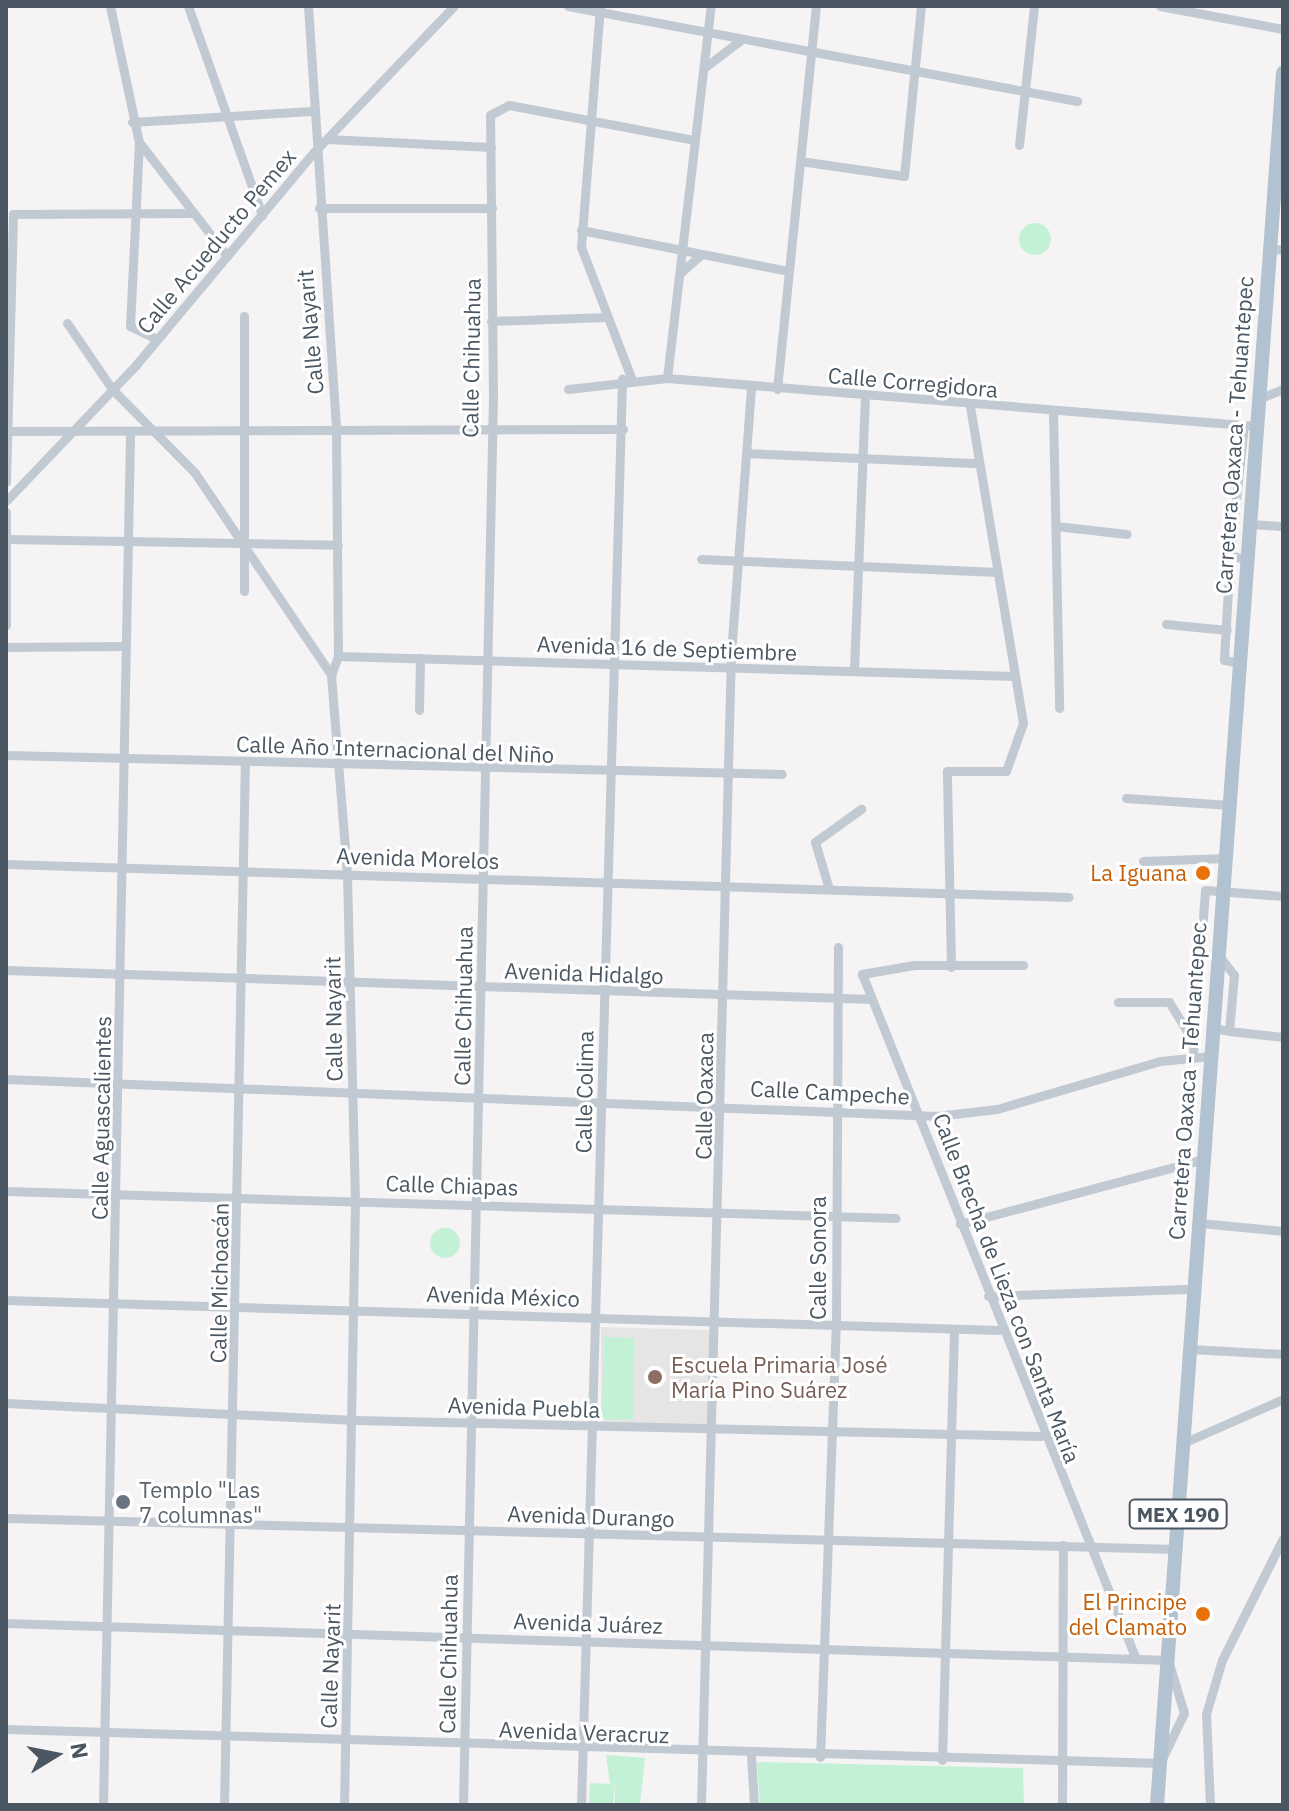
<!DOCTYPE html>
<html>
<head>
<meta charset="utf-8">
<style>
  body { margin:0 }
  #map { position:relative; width:1289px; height:1811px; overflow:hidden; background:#f5f3f3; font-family:"IBM Plex Sans",sans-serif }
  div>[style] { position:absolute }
  .education>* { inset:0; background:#e6e4e5 }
  .green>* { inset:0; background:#c3f1d5 }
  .round { border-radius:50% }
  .minor>* { height:9px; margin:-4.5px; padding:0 4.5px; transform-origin:4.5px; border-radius:4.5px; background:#c1cad2 }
  .primary>* { height:14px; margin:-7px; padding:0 7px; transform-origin:7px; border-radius:7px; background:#b3c2d1 }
  .dots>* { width:22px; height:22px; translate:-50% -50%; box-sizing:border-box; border:4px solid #fff; border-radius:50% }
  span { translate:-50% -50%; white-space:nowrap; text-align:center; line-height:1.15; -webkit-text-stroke:6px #fff; paint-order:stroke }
  .shield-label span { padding:2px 6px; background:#fff; border:2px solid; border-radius:6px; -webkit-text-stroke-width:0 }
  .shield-label { font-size:20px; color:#4a5661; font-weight:700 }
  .street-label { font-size:22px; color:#4a5661 }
  .food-label { font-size:22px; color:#c56008 }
  .right { translate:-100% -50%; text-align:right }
  .education-label { font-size:22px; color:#785e54 }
  .left { translate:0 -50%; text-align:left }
  .worship-label { font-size:22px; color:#5b616d }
  .frame { position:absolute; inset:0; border:8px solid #4a5661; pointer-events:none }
  .north { position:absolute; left:16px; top:1715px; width:80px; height:80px; -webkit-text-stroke:6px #fff; paint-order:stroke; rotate:80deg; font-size:22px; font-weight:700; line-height:32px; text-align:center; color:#4a5661 }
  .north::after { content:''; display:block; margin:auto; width:28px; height:36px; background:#4a5661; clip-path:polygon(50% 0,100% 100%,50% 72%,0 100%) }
</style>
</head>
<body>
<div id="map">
  <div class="education">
    <i style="clip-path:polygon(601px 1327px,710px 1330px,709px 1428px,601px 1423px)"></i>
  </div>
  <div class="green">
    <i class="round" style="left:1019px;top:223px;width:32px;height:32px"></i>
    <i class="round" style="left:430px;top:1228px;width:30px;height:30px"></i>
    <i style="clip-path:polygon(604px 1337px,635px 1338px,633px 1420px,602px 1419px)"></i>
    <i style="clip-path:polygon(606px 1755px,645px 1758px,640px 1805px,615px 1805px,615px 1783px,613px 1805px,589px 1805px,590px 1783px,610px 1784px)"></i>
    <i style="clip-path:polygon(757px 1762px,1023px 1768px,1024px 1805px,760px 1805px)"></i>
  </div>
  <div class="minor">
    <i style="left:110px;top:6px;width:139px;rotate:78deg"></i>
    <i style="left:139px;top:142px;width:144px;rotate:52.3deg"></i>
    <i style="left:188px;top:6px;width:222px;rotate:70.5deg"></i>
    <i style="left:308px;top:6px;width:427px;rotate:86.2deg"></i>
    <i style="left:336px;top:432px;width:224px;rotate:89.5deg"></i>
    <i style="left:338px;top:656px;width:20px;rotate:110deg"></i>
    <i style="left:568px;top:6px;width:518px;rotate:10.57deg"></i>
    <i style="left:600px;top:6px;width:242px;rotate:94.5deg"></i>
    <i style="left:581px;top:247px;width:139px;rotate:69deg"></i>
    <i style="left:1160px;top:6px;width:125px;rotate:10.6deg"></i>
    <i style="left:704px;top:68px;width:48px;rotate:-37.3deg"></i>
    <i style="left:132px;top:122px;width:180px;rotate:-3.5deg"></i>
    <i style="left:327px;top:139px;width:164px;rotate:2.8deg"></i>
    <i style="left:139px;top:142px;width:184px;rotate:92.8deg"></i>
    <i style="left:130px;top:326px;width:30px;rotate:26deg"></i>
    <i style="left:1019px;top:145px;width:140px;rotate:-83.8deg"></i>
    <i style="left:800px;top:161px;width:105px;rotate:8.2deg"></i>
    <i style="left:904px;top:176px;width:171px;rotate:-84.3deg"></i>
    <i style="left:319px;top:208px;width:173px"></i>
    <i style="left:581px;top:230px;width:212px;rotate:11.2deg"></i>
    <i style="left:1269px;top:250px;width:14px;rotate:-4deg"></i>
    <i style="left:680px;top:273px;width:28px;rotate:-41deg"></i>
    <i style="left:244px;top:316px;width:275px;rotate:90deg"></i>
    <i style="left:491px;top:321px;width:116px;rotate:-2deg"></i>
    <i style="left:67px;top:323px;width:80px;rotate:55.7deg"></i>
    <i style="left:112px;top:389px;width:118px;rotate:45.3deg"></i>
    <i style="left:195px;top:473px;width:244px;rotate:56deg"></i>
    <i style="left:331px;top:675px;width:201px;rotate:85.4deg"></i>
    <i style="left:347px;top:875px;width:326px;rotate:88.6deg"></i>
    <i style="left:355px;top:1201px;width:604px;rotate:91.04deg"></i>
    <i style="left:667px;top:378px;width:375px;rotate:-83.3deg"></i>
    <i style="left:568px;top:389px;width:100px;rotate:-6.3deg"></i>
    <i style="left:667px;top:378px;width:591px;rotate:4.66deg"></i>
    <i style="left:777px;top:389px;width:385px;rotate:-84.2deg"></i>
    <i style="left:1258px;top:399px;width:27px;rotate:-22deg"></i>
    <i style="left:1053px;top:411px;width:297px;rotate:88.8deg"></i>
    <i style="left:1244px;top:425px;width:131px;rotate:96.1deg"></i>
    <i style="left:1230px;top:555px;width:19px;rotate:16deg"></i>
    <i style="left:6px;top:431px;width:617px;rotate:-0.19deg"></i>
    <i style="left:746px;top:453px;width:233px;rotate:2.5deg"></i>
    <i style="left:6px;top:482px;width:268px;rotate:-88.5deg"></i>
    <i style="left:13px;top:214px;width:178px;rotate:-0.3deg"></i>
    <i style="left:6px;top:501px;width:187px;rotate:-46.3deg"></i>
    <i style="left:135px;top:366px;width:279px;rotate:-50.1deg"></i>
    <i style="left:314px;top:152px;width:202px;rotate:-46.2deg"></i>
    <i style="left:6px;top:512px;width:113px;rotate:90deg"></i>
    <i style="left:1251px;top:524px;width:32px;rotate:4deg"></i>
    <i style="left:1056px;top:526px;width:71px;rotate:6.4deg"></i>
    <i style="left:6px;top:539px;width:332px;rotate:1deg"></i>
    <i style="left:1230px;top:555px;width:105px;rotate:93.3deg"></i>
    <i style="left:1224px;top:660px;width:17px;rotate:10deg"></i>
    <i style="left:701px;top:559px;width:297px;rotate:2.5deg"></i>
    <i style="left:1166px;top:624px;width:61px;rotate:5.6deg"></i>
    <i style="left:6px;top:647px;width:119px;rotate:-0.5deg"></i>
    <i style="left:338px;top:656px;width:677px;rotate:1.69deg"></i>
    <i style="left:854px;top:670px;width:274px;rotate:-87.7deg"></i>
    <i style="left:419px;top:710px;width:52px;rotate:-88.9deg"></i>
    <i style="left:6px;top:755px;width:776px;rotate:1.4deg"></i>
    <i style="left:1126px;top:798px;width:104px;rotate:3.9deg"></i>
    <i style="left:1143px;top:861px;width:83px;rotate:-2.1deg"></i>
    <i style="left:6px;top:864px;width:1063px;rotate:1.78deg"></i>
    <i style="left:829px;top:889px;width:49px;rotate:-106.6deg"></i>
    <i style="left:815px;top:842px;width:57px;rotate:-35.7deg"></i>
    <i style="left:1023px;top:965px;width:109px;rotate:180deg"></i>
    <i style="left:914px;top:965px;width:53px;rotate:170.2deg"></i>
    <i style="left:862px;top:974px;width:738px;rotate:68.2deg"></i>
    <i style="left:951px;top:967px;width:196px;rotate:-91.2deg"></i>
    <i style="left:947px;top:771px;width:59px"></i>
    <i style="left:1006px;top:771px;width:51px;rotate:-70.5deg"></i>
    <i style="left:1023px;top:723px;width:322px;rotate:-99.5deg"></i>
    <i style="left:6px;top:970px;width:866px;rotate:1.92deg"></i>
    <i style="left:1118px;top:1002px;width:51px"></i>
    <i style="left:1169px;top:1002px;width:49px;rotate:58.2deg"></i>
    <i style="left:1214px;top:1028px;width:15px;rotate:11deg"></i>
    <i style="left:1229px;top:1031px;width:56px;rotate:-84.9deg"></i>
    <i style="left:1234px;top:975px;width:24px;rotate:-128deg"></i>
    <i style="left:1229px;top:1031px;width:54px;rotate:6.3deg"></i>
    <i style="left:1193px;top:1054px;width:164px;rotate:-85.8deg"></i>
    <i style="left:1205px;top:890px;width:78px;rotate:4.4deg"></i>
    <i style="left:6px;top:1079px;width:932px;rotate:2.28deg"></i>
    <i style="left:937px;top:1116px;width:60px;rotate:-6.7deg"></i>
    <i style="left:997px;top:1109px;width:170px;rotate:-16.4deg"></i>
    <i style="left:1160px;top:1061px;width:52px;rotate:-5.5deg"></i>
    <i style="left:6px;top:1191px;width:890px;rotate:1.74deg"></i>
    <i style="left:1199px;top:1223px;width:84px;rotate:5.4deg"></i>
    <i style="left:960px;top:1224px;width:253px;rotate:-14.9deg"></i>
    <i style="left:988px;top:1296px;width:205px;rotate:-2deg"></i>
    <i style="left:6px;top:1300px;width:993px;rotate:1.73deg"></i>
    <i style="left:1190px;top:1349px;width:93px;rotate:3.1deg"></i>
    <i style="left:6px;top:1403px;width:349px;rotate:2.8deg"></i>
    <i style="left:355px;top:1420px;width:686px;rotate:1.34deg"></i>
    <i style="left:1183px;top:1443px;width:109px;rotate:-23.7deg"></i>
    <i style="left:6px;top:1518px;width:1170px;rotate:1.52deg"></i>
    <i style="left:6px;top:1623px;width:1163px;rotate:1.82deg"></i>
    <i style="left:1168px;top:1660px;width:55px;rotate:73.2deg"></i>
    <i style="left:1184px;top:1713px;width:55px;rotate:115.6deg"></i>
    <i style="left:1160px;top:1763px;width:1155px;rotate:-178.31deg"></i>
    <i style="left:751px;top:1755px;width:50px;rotate:86.6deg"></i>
    <i style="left:820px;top:1757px;width:431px;rotate:-87.9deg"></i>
    <i style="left:836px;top:1326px;width:379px;rotate:-89.7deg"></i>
    <i style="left:942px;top:1760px;width:430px;rotate:-88.4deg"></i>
    <i style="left:103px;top:1805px;width:1374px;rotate:-88.87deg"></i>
    <i style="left:224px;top:1805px;width:1042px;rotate:-88.85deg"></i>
    <i style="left:463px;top:1805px;width:1408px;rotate:-88.78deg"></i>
    <i style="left:493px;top:397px;width:282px;rotate:-90.6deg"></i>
    <i style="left:490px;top:115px;width:21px;rotate:-28deg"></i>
    <i style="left:509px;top:105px;width:189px;rotate:10.7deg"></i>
    <i style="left:581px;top:1805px;width:1427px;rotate:-88.35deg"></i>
    <i style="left:701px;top:1805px;width:1151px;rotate:-88.51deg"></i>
    <i style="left:731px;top:654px;width:267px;rotate:-85.7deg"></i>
    <i style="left:1062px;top:1805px;width:260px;rotate:-89.8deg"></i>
    <i style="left:1210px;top:1805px;width:91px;rotate:-92.5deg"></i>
    <i style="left:1206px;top:1714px;width:56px;rotate:-73.5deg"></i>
    <i style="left:1222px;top:1660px;width:136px;rotate:-63.4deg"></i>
  </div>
  <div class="primary">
    <i style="left:1157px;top:1805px;width:1737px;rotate:-85.84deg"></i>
  </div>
  <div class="dots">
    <i style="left:1203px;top:873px;background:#e8710a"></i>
    <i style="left:655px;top:1377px;background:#8d6e63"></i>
    <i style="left:123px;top:1502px;background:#6b7280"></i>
    <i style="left:1203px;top:1614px;background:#e8710a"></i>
  </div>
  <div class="shield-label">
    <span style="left:1178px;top:1514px">MEX 190</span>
  </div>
  <div class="street-label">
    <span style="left:216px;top:241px;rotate:-50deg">Calle Acueducto Pemex</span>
    <span style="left:310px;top:332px;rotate:-95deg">Calle Nayarit</span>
    <span style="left:471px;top:358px;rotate:-89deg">Calle Chihuahua</span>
    <span style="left:913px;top:382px;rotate:5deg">Calle Corregidora</span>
    <span style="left:1234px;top:435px;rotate:-86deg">Carretera Oaxaca - Tehuantepec</span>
    <span style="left:667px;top:648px;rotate:2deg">Avenida 16 de Septiembre</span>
    <span style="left:395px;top:749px;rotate:2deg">Calle Año Internacional del Niño</span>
    <span style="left:418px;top:858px;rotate:2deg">Avenida Morelos</span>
    <span style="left:584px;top:973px;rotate:2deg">Avenida Hidalgo</span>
    <span style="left:463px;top:1006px;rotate:-89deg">Calle Chihuahua</span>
    <span style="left:333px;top:1019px;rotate:-91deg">Calle Nayarit</span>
    <span style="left:1187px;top:1081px;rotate:-86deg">Carretera Oaxaca - Tehuantepec</span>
    <span style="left:584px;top:1092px;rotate:-89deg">Calle Colima</span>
    <span style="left:830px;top:1092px;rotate:3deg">Calle Campeche</span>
    <span style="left:704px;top:1096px;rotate:-89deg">Calle Oaxaca</span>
    <span style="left:101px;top:1118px;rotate:-89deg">Calle Aguascalientes</span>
    <span style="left:452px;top:1185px;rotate:2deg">Calle Chiapas</span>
    <span style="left:818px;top:1258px;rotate:-90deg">Calle Sonora</span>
    <span style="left:219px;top:1283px;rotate:-89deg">Calle Michoacán</span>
    <span style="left:1007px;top:1288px;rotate:69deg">Calle Brecha de Lieza con Santa María</span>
    <span style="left:503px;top:1296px;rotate:2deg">Avenida México</span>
    <span style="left:524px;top:1407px;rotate:2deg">Avenida Puebla</span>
    <span style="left:591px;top:1516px;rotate:2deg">Avenida Durango</span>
    <span style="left:588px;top:1623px;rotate:2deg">Avenida Juárez</span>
    <span style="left:448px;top:1654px;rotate:-89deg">Calle Chihuahua</span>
    <span style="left:330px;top:1666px;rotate:-88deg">Calle Nayarit</span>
    <span style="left:584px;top:1732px;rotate:2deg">Avenida Veracruz</span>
  </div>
  <div class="food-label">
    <span class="right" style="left:1187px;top:873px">La Iguana</span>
    <span class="right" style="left:1187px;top:1614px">El Principe<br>del Clamato</span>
  </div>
  <div class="education-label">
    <span class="left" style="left:671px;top:1377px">Escuela Primaria José<br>María Pino Suárez</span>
  </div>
  <div class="worship-label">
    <span class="left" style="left:139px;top:1502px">Templo "Las<br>7 columnas"</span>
  </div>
  <div class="frame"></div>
  <div class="north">N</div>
</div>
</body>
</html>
